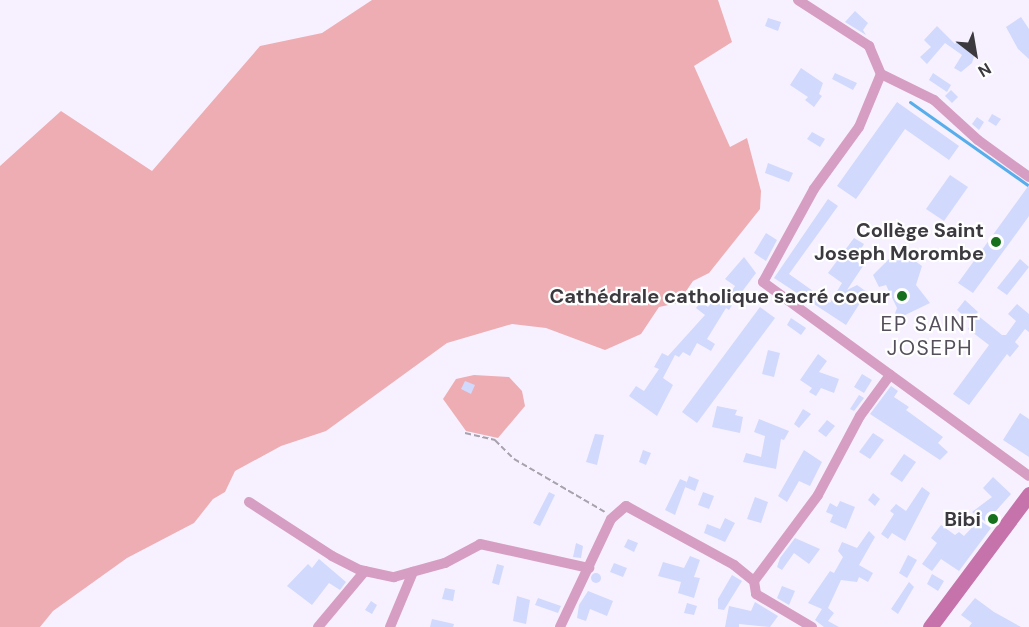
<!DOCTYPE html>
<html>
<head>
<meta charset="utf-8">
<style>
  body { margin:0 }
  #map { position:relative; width:1029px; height:627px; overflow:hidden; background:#f7f1ff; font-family:"DM Sans",sans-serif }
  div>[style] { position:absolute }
  .green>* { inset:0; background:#edadb3 }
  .stream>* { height:3px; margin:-1.5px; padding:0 1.5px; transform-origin:1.5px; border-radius:1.5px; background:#57aeeb }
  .building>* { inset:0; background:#d1d9fc }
  .round { border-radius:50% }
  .path>* { height:1.5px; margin-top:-0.75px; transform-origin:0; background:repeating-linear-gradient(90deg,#a7a2ac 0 6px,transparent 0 9px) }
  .street>* { height:10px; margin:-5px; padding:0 5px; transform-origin:5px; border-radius:5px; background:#d79ec3 }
  .secondary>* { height:15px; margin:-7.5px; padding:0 7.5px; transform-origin:7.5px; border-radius:7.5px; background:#c573aa }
  .dots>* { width:16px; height:16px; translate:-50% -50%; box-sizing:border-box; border:3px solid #fff; border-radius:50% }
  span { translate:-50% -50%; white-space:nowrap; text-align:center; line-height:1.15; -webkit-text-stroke:4.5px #fff; paint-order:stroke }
  .poi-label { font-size:20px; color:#3c3a3f; font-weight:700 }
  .right { translate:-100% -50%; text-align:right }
  .neighbourhood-label { font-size:21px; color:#544f5a; letter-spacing:1.5px }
  .north { position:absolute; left:945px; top:24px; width:60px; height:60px; -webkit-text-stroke:4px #fff; paint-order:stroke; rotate:149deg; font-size:16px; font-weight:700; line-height:24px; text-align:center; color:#3c3a3f }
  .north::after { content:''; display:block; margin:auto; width:21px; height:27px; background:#3c3a3f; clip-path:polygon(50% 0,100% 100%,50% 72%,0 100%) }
</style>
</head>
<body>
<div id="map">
  <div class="green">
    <i style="clip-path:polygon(372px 0,718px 0,732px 42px,694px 66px,730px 147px,747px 138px,761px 191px,760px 209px,709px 273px,693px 281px,678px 303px,659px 307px,641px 334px,605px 350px,546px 328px,512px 324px,447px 343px,326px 431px,281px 446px,235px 471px,225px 492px,213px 499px,194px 523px,127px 558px,53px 611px,40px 627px,0 627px,0 166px,61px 111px,152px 171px,260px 46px,322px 33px)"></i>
    <i style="clip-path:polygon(474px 375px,509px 377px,522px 391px,525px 406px,498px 438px,466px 431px,443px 399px,456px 379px)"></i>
  </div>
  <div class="stream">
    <i style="left:910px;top:102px;width:146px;rotate:35.2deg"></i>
  </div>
  <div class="building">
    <i style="clip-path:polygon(855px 11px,868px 23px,863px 30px,866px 35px,845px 22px)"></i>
    <i style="clip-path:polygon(1021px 17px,1029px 29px,1029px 59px,1018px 49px,1006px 27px)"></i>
    <i style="clip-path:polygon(768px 18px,781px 22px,778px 31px,765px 26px)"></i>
    <i style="clip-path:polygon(937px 26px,955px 44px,957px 41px,976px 50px,972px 63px,961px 72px,954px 68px,962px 55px,945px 43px,927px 64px,920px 57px,931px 47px,924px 40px)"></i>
    <i style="clip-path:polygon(801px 68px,823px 83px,819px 94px,822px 96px,814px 107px,805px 100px,808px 97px,790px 85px)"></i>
    <i style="clip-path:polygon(835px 73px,857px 83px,853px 90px,832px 79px)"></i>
    <i style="clip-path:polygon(933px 73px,951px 85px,947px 92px,929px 80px)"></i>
    <i style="clip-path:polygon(951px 90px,958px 97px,952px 103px,945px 96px)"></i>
    <i style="clip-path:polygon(897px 102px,959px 146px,949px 160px,905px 129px,856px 199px,837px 186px)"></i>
    <i style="clip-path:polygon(992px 114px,1001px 119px,996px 126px,988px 121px)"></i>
    <i style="clip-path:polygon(977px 117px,984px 122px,979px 130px,972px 124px)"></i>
    <i style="clip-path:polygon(812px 132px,825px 139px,820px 147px,807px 139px)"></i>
    <i style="clip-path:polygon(768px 163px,793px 173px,789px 182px,765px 173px)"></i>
    <i style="clip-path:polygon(950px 175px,968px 187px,944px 221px,926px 209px)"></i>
    <i style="clip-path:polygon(1029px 185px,1029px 216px,973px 293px,958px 283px)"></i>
    <i style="clip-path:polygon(828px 199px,838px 206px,789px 274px,830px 303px,842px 283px,828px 273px,854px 238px,864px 244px,854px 260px,863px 266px,847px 290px,857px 285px,867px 292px,846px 325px,774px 278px)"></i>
    <i style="clip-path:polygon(766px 233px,777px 240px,766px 261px,754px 253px)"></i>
    <i style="clip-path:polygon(899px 249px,906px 261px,915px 261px,922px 266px,916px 285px,930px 303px,901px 317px,894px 316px,897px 308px,886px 285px,879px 287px,873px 275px)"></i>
    <i style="clip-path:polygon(744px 257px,756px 273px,741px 293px,747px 298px,741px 304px,736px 299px,729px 310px,726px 308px,707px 339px,715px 344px,711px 351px,697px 343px,690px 356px,683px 352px,679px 357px,675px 355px,663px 378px,673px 385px,657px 416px,629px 396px,636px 386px,644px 391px,659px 369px,654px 367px,662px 353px,668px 356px,705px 315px,696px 308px,701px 302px,708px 307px,713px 299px,723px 304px,735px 286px,725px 279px)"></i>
    <i style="clip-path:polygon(1020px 259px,1029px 267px,1007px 295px,997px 288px)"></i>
    <i style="clip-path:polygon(965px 300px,978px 312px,976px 314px,1002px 335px,1006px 335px,1016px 321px,1008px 314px,1017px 304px,1029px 314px,1029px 332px,1025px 329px,1015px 342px,1019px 346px,1010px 357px,1007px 354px,969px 405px,953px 394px,989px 345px,968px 329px,972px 323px,957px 310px)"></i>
    <i style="clip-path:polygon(760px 307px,775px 318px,697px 423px,682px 412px)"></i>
    <i style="clip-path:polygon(791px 318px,806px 328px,801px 335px,787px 325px)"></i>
    <i style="clip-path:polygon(768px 350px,780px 353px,774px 377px,762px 374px)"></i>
    <i style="clip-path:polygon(818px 354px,827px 361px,819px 372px,839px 379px,834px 393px,821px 388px,816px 396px,809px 392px,812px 388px,800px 380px)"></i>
    <i style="clip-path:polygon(862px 374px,872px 380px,864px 393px,854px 387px)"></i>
    <i style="clip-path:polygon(465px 381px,475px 385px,471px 394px,461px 389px)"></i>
    <i style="clip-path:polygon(891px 386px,898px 391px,894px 397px,909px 407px,906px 410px,943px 437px,938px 443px,948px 452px,940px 460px,870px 414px)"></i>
    <i style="clip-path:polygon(859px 395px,864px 398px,854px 411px,850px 409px)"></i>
    <i style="clip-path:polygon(717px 406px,737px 410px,735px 415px,743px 417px,740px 433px,712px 427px)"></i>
    <i style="clip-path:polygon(803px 409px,811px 414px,799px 428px,794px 424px)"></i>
    <i style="clip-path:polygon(1020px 413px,1029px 419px,1029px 457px,1003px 440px)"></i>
    <i style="clip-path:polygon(759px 419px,789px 431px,784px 440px,781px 439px,776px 469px,743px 462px,746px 453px,761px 457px,765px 436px,754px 432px)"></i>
    <i style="clip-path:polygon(827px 420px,835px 426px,826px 437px,818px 431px)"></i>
    <i style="clip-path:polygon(873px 433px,884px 440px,870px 459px,859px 452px)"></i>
    <i style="clip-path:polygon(595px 434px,604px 435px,597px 465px,586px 462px)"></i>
    <i style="clip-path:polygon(643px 450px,651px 453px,646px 465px,639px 462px)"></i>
    <i style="clip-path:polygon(804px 450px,822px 462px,810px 486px,799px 481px,787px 502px,778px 496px)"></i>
    <i style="clip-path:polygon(904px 454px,916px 462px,902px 482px,890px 474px)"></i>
    <i style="clip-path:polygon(689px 476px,699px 480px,695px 491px,685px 487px)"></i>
    <i style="clip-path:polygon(993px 477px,1011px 494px,986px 522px,972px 512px,992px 497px,983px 488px)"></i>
    <i style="clip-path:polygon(680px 479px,687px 482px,675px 515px,665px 510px)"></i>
    <i style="clip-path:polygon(922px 487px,930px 493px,905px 541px,892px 533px,888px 539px,881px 534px,894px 514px,890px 511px,896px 504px,906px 511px)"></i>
    <i style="clip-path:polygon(549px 492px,555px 495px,540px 526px,533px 523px)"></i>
    <i style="clip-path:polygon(703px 492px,714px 496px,709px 509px,698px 505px)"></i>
    <i style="clip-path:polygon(873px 493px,880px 499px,875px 506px,868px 500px)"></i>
    <i style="clip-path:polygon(755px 497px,768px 502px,761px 523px,747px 519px)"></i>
    <i style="clip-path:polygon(840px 501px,855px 507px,846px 529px,830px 522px,833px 515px,826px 512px,830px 503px,837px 507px)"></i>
    <i style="clip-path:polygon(725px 518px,735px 523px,725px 542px,704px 533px,707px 524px,720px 529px)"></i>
    <i style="clip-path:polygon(979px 520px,991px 528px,959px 571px,941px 559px,932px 571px,922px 564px,937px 543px,931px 538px,941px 525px,955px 535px,959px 532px,964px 536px)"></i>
    <i style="clip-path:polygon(869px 531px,875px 537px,859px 565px,873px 573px,868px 582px,859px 577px,857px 582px,841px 580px,828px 608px,834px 613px,828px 621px,839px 627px,824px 627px,815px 620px,822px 609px,808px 603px,830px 571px,834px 573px,843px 557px,838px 551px,842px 542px,857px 548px)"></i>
    <i style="clip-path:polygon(795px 538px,820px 549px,809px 564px,794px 553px,782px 570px,777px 567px,780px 558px)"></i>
    <i style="clip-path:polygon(628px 539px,638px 543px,634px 552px,624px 547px)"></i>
    <i style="clip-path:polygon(576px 543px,583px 546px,581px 558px,573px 557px)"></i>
    <i style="clip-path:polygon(908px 555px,917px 560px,907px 578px,899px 573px)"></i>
    <i style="clip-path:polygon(690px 556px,700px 560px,694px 577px,700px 578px,694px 598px,678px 593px,681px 582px,658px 576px,663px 562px,684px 568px)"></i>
    <i style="clip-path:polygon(319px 559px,346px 582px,340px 590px,329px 583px,312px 605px,287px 586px,308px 564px,312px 568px)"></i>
    <i style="clip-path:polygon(614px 563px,627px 568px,623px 577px,610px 572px)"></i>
    <i style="clip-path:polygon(497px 564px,504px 566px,499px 585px,492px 583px)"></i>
    <i class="round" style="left:591px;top:573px;width:10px;height:10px"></i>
    <i style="clip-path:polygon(932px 574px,944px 581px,938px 591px,927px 584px)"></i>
    <i style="clip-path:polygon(732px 575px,742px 581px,724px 610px,718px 609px,718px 599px)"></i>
    <i style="clip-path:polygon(909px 582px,914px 587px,898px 614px,891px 609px)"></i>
    <i style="clip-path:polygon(782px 586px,795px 591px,789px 605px,777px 598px)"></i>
    <i style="clip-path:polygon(445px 588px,455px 590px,453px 601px,442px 599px)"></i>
    <i style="clip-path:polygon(588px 591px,613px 601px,607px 616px,590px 609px,586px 621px,577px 618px,579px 605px)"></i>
    <i style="clip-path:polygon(517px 596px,530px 600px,526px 624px,513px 621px)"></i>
    <i style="clip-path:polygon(538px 598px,561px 606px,558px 613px,535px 605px)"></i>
    <i style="clip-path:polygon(975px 598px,994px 612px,1021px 627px,969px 627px,972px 623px,961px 615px)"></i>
    <i style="clip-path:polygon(371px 601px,377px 605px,372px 614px,365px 610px)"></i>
    <i style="clip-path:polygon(755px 602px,778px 616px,770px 627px,739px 624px,739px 627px,725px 627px,729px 606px,751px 611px)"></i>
    <i style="clip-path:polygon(687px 603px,697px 606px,694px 615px,684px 613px)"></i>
    <i style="clip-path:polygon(432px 619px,454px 624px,453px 627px,430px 627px)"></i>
  </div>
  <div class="path">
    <i style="left:465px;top:433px;width:31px;rotate:13deg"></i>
    <i style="left:495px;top:440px;width:27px;rotate:45deg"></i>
    <i style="left:514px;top:459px;width:105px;rotate:30.2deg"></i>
  </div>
  <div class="street">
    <i style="left:798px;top:0;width:85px;rotate:32.9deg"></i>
    <i style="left:869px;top:46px;width:30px;rotate:67deg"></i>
    <i style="left:881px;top:74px;width:59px;rotate:26.1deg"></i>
    <i style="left:934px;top:100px;width:59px;rotate:42.3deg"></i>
    <i style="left:978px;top:140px;width:63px;rotate:36deg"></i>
    <i style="left:881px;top:74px;width:57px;rotate:112.5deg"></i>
    <i style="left:859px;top:127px;width:77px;rotate:126deg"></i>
    <i style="left:814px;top:189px;width:106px;rotate:118.7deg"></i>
    <i style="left:763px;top:282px;width:329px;rotate:36.1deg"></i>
    <i style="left:249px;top:502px;width:99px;rotate:33deg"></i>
    <i style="left:332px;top:556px;width:31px;rotate:27deg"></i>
    <i style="left:360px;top:570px;width:35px;rotate:12deg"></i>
    <i style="left:394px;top:577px;width:53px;rotate:-15.4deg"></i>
    <i style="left:445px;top:563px;width:40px;rotate:-28deg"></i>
    <i style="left:480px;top:544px;width:112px;rotate:12.4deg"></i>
    <i style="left:754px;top:581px;width:13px;rotate:81deg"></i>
    <i style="left:756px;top:594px;width:65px;rotate:30.5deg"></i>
    <i style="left:318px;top:627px;width:73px;rotate:-50deg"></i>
    <i style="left:390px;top:627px;width:60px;rotate:-67.3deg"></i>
    <i style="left:560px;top:627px;width:119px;rotate:-64.7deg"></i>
    <i style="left:611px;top:519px;width:20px;rotate:-41deg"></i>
    <i style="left:626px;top:506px;width:123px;rotate:28.6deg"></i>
    <i style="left:734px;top:565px;width:26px;rotate:39deg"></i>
    <i style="left:754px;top:581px;width:107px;rotate:-53.3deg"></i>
    <i style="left:818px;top:495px;width:89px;rotate:-62deg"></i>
    <i style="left:860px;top:416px;width:51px;rotate:-53.8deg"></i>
  </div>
  <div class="secondary">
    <i style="left:930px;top:627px;width:166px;rotate:-53.3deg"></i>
  </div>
  <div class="dots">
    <i style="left:996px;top:242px;background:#16701c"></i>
    <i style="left:902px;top:296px;background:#16701c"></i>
    <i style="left:993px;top:519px;background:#16701c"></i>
  </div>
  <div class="poi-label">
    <span class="right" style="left:984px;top:242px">Collège Saint<br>Joseph Morombe</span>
    <span class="right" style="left:890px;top:296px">Cathédrale catholique sacré coeur</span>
    <span class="right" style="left:981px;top:519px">Bibi</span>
  </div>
  <div class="neighbourhood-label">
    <span style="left:930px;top:336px">EP SAINT<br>JOSEPH</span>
  </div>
  <div class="north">N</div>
</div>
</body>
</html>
